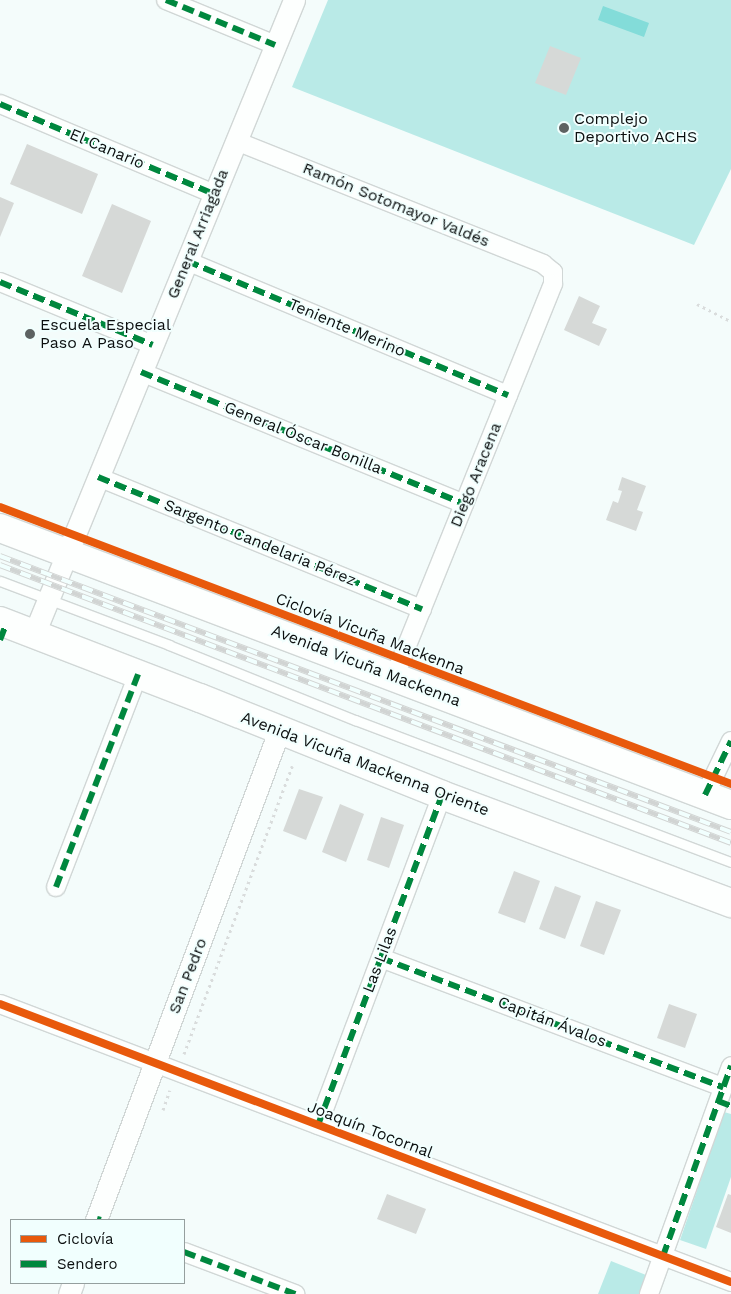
<!DOCTYPE html>
<html>
<head>
<meta charset="utf-8">
<style>
  body { margin:0 }
  #map { position:relative; width:731px; height:1294px; overflow:hidden; background:#f4fcfb; font-family:"Work Sans",sans-serif }
  div>[style] { position:absolute }
  .green>* { inset:0; background:#b9eae7 }
  .water>* { inset:0; background:#83dcd9 }
  .building>* { inset:0; background:#d6d9d7 }
  .path>* { height:3px; margin-top:-1.5px; transform-origin:0; background:repeating-linear-gradient(90deg,#d9dcdc 0 2.5px,transparent 0 6.5px) }
  .roads { filter:drop-shadow(1px 0 #d1d7d6) drop-shadow(-1px 0 #d1d7d6) drop-shadow(0 1px #d1d7d6) drop-shadow(0 -1px #d1d7d6) }
  .service>* { height:9px; margin:-4.5px; padding:0 4.5px; transform-origin:4.5px; border-radius:4.5px; background:#fdfffe }
  .minor>* { height:18px; margin:-9px; padding:0 9px; transform-origin:9px; border-radius:9px; background:#fdfffe }
  .tertiary>* { height:21px; margin:-10.5px; padding:0 10.5px; transform-origin:10.5px; border-radius:10.5px; background:#fdfffe }
  .primary>* { height:28px; margin:-14px; padding:0 14px; transform-origin:14px; border-radius:14px; background:#fdfffe }
  .rail>* { height:5.5px; margin-top:-2.75px; transform-origin:0; background:repeating-linear-gradient(90deg,#f1fffe 0 11px,#d1d4d3 0 22px); box-sizing:border-box; border-block:1px solid #d1d4d3 }
  .quiet>* { height:6px; margin-top:-3px; transform-origin:0; background:repeating-linear-gradient(90deg,#00873e 0 12px,transparent 0 18px) }
  .cycleway>* { height:8px; margin:-4px; padding:0 4px; transform-origin:4px; border-radius:4px; background:#e8590c }
  .dots>* { width:14px; height:14px; translate:-50% -50%; box-sizing:border-box; border:2px solid #f1fffe; border-radius:50% }
  span { translate:-50% -50%; white-space:nowrap; text-align:center; line-height:1.15; -webkit-text-stroke:4px #f1fffe; paint-order:stroke }
  .poi-label { font-size:16px; color:#0b0f0f }
  .left { translate:0 -50%; text-align:left }
  .street-label { font-size:16px; color:#0b0f0f }
  .legend { position:absolute; left:10px; top:1219px; width:175px; height:65px; box-sizing:border-box; background:#f1fffe; border:1px solid #959f9e; margin:0; padding:6px 9px; list-style:none; font-size:15px; color:#0b0f0f }
  .legend li { display:flex; align-items:center; gap:10px; height:25px }
  .legend b { width:25px; border:1px solid #959f9e }
</style>
</head>
<body>
<div id="map">
  <div class="green">
    <i style="clip-path:polygon(328px 0,731px 0,731px 169px,694px 245px,292px 87px)"></i>
    <i style="clip-path:polygon(724px 1112px,731px 1114px,731px 1177px,706px 1249px,680px 1240px)"></i>
    <i style="clip-path:polygon(611px 1261px,646px 1275px,639px 1294px,598px 1294px)"></i>
  </div>
  <div class="water">
    <i style="clip-path:polygon(603px 6px,649px 23px,644px 37px,598px 20px)"></i>
  </div>
  <div class="building">
    <i style="clip-path:polygon(550px 46px,581px 58px,566px 95px,535px 83px)"></i>
    <i style="clip-path:polygon(27px 144px,98px 174px,82px 214px,10px 184px)"></i>
    <i style="clip-path:polygon(0 197px,14px 203px,0 237px)"></i>
    <i style="clip-path:polygon(112px 204px,151px 221px,122px 293px,82px 276px)"></i>
    <i style="clip-path:polygon(579px 296px,600px 306px,592px 323px,607px 329px,599px 346px,564px 330px)"></i>
    <i style="clip-path:polygon(622px 477px,646px 486px,637px 510px,643px 512px,636px 531px,606px 520px,613px 501px,618px 503px,622px 491px,618px 490px)"></i>
    <i style="clip-path:polygon(299px 789px,323px 797px,306px 840px,283px 831px)"></i>
    <i style="clip-path:polygon(340px 804px,364px 814px,346px 862px,322px 852px)"></i>
    <i style="clip-path:polygon(381px 817px,404px 825px,389px 868px,367px 860px)"></i>
    <i style="clip-path:polygon(514px 871px,540px 881px,525px 923px,498px 913px)"></i>
    <i style="clip-path:polygon(555px 886px,581px 896px,565px 939px,539px 929px)"></i>
    <i style="clip-path:polygon(596px 901px,621px 910px,604px 955px,580px 946px)"></i>
    <i style="clip-path:polygon(669px 1004px,697px 1014px,685px 1048px,657px 1038px)"></i>
    <i style="clip-path:polygon(387px 1194px,426px 1209px,416px 1234px,377px 1219px)"></i>
    <i style="clip-path:polygon(728px 1194px,731px 1195px,731px 1233px,716px 1227px)"></i>
  </div>
  <div class="path">
    <i style="left:697px;top:304px;width:38px;rotate:27deg"></i>
    <i style="left:184px;top:1054px;width:308px;rotate:-69.4deg"></i>
    <i style="left:163px;top:1110px;width:21px;rotate:-71deg"></i>
  </div>
  <div class="roads">
    <div class="service">
      <i style="left:0;top:581px;width:181px;rotate:20.7deg"></i>
      <i style="left:169px;top:645px;width:201px;rotate:22deg"></i>
      <i style="left:355px;top:720px;width:402px;rotate:20.7deg"></i>
    </div>
    <div class="minor">
      <i style="left:166px;top:0;width:118px;rotate:22.4deg"></i>
      <i style="left:0;top:104px;width:232px;rotate:22.8deg"></i>
      <i style="left:236px;top:141px;width:331px;rotate:21.8deg"></i>
      <i style="left:543px;top:264px;width:13px;rotate:39deg"></i>
      <i style="left:553px;top:272px;width:12px;rotate:90deg"></i>
      <i style="left:553px;top:284px;width:424px;rotate:112deg"></i>
      <i style="left:187px;top:261px;width:348px;rotate:22.7deg"></i>
      <i style="left:0;top:282px;width:165px;rotate:22.4deg"></i>
      <i style="left:141px;top:372px;width:349px;rotate:22.2deg"></i>
      <i style="left:98px;top:477px;width:350px;rotate:22.2deg"></i>
      <i style="left:705px;top:795px;width:60px;rotate:-64.3deg"></i>
      <i style="left:56px;top:887px;width:228px;rotate:-68.9deg"></i>
      <i style="left:381px;top:958px;width:366px;rotate:20.7deg"></i>
      <i style="left:0;top:1004px;width:782px;rotate:20.82deg"></i>
      <i style="left:318px;top:1125px;width:353px;rotate:-69.4deg"></i>
      <i style="left:184px;top:1252px;width:119px;rotate:20.7deg"></i>
      <i style="left:649px;top:1294px;width:242px;rotate:-70.2deg"></i>
    </div>
    <div class="tertiary">
      <i style="left:34px;top:634px;width:685px;rotate:-67.7deg"></i>
      <i style="left:96px;top:1220px;width:522px;rotate:-69.48deg"></i>
      <i style="left:69px;top:1294px;width:12px;rotate:-70deg"></i>
    </div>
    <div class="primary">
      <i style="left:0;top:528px;width:782px;rotate:20.75deg"></i>
      <i style="left:0;top:621px;width:214px;rotate:21.1deg"></i>
      <i style="left:200px;top:698px;width:261px;rotate:21.8deg"></i>
      <i style="left:442px;top:795px;width:309px;rotate:20.5deg"></i>
    </div>
  </div>
  <div class="rail">
    <i style="left:0;top:556px;width:781px;rotate:20.68deg"></i>
    <i style="left:0;top:565px;width:782px;rotate:20.82deg"></i>
  </div>
  <div class="quiet">
    <i style="left:166px;top:0;width:118px;rotate:22.4deg"></i>
    <i style="left:0;top:104px;width:232px;rotate:22.8deg"></i>
    <i style="left:187px;top:261px;width:348px;rotate:22.7deg"></i>
    <i style="left:0;top:282px;width:165px;rotate:22.4deg"></i>
    <i style="left:141px;top:372px;width:349px;rotate:22.2deg"></i>
    <i style="left:98px;top:477px;width:350px;rotate:22.2deg"></i>
    <i style="left:0;top:640px;width:17px;rotate:-69deg"></i>
    <i style="left:705px;top:795px;width:60px;rotate:-64.3deg"></i>
    <i style="left:56px;top:887px;width:228px;rotate:-68.9deg"></i>
    <i style="left:381px;top:958px;width:366px;rotate:20.7deg"></i>
    <i style="left:718px;top:1101px;width:14px;rotate:21deg"></i>
    <i style="left:318px;top:1125px;width:353px;rotate:-69.4deg"></i>
    <i style="left:97px;top:1219px;width:4px;rotate:14deg"></i>
    <i style="left:184px;top:1252px;width:119px;rotate:20.7deg"></i>
    <i style="left:663px;top:1256px;width:202px;rotate:-70.3deg"></i>
  </div>
  <div class="cycleway">
    <i style="left:0;top:507px;width:782px;rotate:20.75deg"></i>
    <i style="left:0;top:1004px;width:782px;rotate:20.82deg"></i>
  </div>
  <div class="dots">
    <i style="left:564px;top:128px;background:#5d6262"></i>
    <i style="left:30px;top:334px;background:#5d6262"></i>
  </div>
  <div class="poi-label">
    <span class="left" style="left:574px;top:128px">Complejo<br>Deportivo ACHS</span>
    <span class="left" style="left:40px;top:334px">Escuela Especial<br>Paso A Paso</span>
  </div>
  <div class="street-label">
    <span style="left:107px;top:149px;rotate:23deg">El Canario</span>
    <span style="left:396px;top:205px;rotate:22deg">Ramón Sotomayor Valdés</span>
    <span style="left:198px;top:234px;rotate:-68deg">General Arriagada</span>
    <span style="left:347px;top:328px;rotate:23deg">Teniente Merino</span>
    <span style="left:303px;top:438px;rotate:22deg">General Óscar Bonilla</span>
    <span style="left:476px;top:475px;rotate:-68deg">Diego Aracena</span>
    <span style="left:260px;top:543px;rotate:22deg">Sargento Candelaria Pérez</span>
    <span style="left:370px;top:634px;rotate:21deg">Ciclovía Vicuña Mackenna</span>
    <span style="left:366px;top:666px;rotate:21deg">Avenida Vicuña Mackenna</span>
    <span style="left:365px;top:764px;rotate:21deg">Avenida Vicuña Mackenna Oriente</span>
    <span style="left:380px;top:960px;rotate:-69deg">Las Lilas</span>
    <span style="left:188px;top:976px;rotate:-69deg">San Pedro</span>
    <span style="left:552px;top:1022px;rotate:21deg">Capitán Ávalos</span>
    <span style="left:370px;top:1130px;rotate:21deg">Joaquín Tocornal</span>
  </div>
  <ul class="legend">
  <li><b style="height:6px;background:#e8590c"></b>Ciclovía</li>
  <li><b style="height:6px;background:#00873e"></b>Sendero</li>
  </ul>
</div>
</body>
</html>
